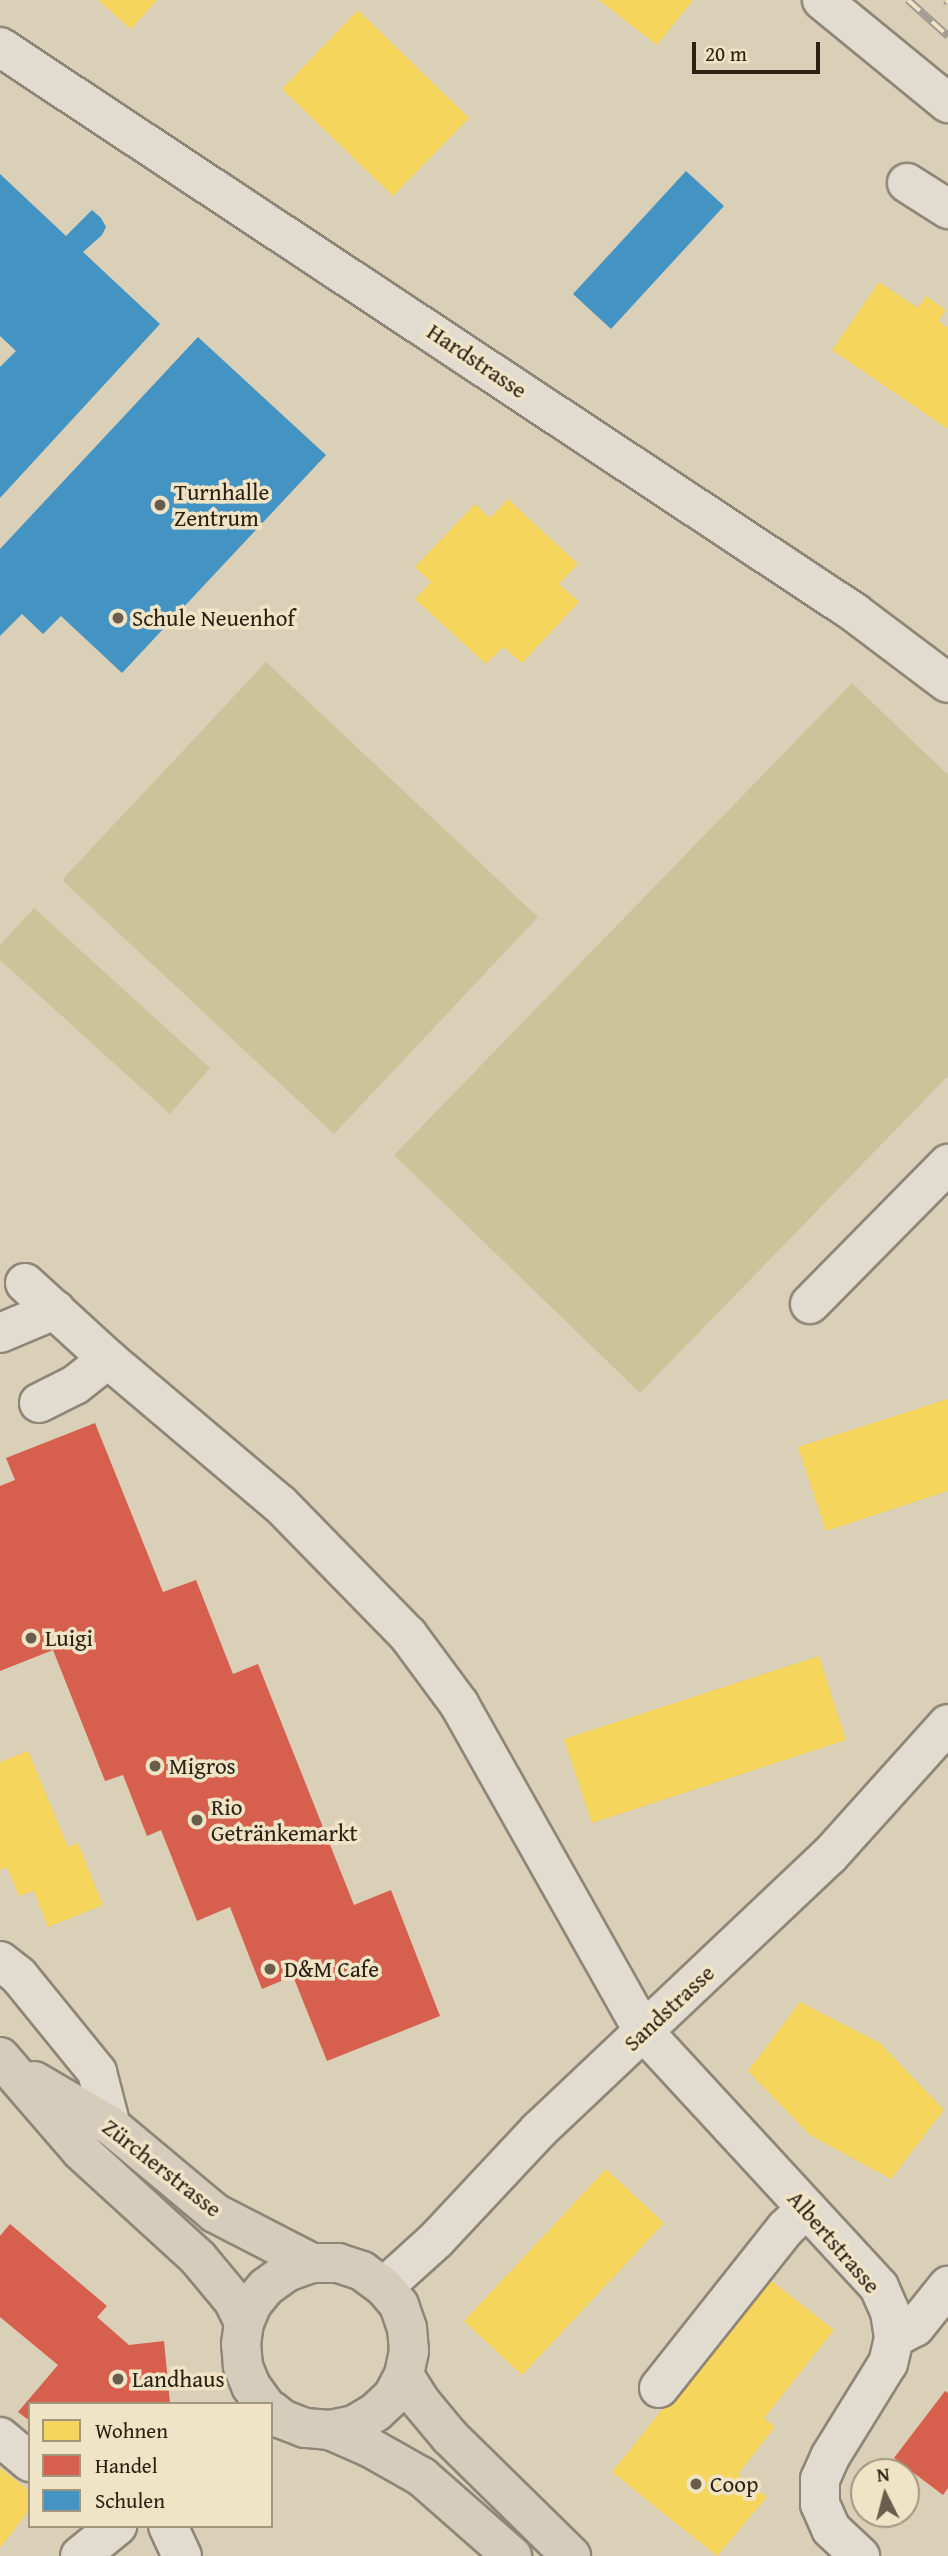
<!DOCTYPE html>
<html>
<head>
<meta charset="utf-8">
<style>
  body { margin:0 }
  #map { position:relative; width:948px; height:2556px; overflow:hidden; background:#dacfb7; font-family:"Gentium Book Plus",serif }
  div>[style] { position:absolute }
  .green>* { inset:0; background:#cbc49a }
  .homes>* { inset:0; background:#f6d55c }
  .shops>* { inset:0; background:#d6604d }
  .schools>* { inset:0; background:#4393c3 }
  .roads { filter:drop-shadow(2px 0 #8e8677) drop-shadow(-2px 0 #8e8677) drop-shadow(0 2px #8e8677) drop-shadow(0 -2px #8e8677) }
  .minor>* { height:38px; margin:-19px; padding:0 19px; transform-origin:19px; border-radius:19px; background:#e2dcd0 }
  .major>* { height:38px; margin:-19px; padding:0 19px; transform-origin:19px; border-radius:19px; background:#d6ccbb }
  .rail>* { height:8px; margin-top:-4px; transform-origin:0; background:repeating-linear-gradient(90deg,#f0e4c7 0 16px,#a19b91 0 32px); box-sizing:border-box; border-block:2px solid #a19b91 }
  .dots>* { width:19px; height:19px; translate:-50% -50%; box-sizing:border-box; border:4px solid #f0e4c7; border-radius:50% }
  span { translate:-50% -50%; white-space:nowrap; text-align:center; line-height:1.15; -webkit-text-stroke:7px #f0e4c7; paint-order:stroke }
  .street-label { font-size:23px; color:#2c2013 }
  .poi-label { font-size:23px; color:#2c2013 }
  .left { translate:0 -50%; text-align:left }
  .legend { position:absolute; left:28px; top:2402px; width:245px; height:126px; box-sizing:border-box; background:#f0e4c7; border:2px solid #a2967f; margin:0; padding:9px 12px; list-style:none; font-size:21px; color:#2c2013 }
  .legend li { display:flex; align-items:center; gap:14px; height:35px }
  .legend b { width:35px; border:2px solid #a2967f }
  .north { position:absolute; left:850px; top:2458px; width:70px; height:70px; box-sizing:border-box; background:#f0e4c7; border:2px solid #a2967f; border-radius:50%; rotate:354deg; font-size:19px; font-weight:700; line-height:28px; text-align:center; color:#2c2013 }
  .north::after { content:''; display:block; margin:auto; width:24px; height:32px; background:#695d4c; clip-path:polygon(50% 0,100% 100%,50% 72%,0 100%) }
  .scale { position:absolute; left:692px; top:42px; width:128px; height:32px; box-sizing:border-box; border:4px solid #2c2013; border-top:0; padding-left:9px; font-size:21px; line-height:24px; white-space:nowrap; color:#2c2013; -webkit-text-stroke:5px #f0e4c7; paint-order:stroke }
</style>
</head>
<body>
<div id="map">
  <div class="green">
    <i style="clip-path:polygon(266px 662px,538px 917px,334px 1134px,62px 880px)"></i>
    <i style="clip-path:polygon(852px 683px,948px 775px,948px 1076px,640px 1393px,394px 1155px)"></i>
    <i style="clip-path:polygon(34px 908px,210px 1068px,170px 1114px,0 960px,0 945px)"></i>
  </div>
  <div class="homes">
    <i style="clip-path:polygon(98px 0,157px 0,131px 29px)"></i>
    <i style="clip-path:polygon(599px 0,693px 0,657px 45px)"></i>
    <i style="clip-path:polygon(358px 10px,469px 118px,393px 196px,282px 89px)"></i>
    <i style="clip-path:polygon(879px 282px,918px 308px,926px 296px,946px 310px,938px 321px,948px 328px,948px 429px,832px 350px)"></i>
    <i style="clip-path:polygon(508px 499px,578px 564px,559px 584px,579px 602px,522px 663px,503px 647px,486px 664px,415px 599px,431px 582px,415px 567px,475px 504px,490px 518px)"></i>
    <i style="clip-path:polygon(948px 1399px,948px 1491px,826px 1531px,798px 1447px)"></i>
    <i style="clip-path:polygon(819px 1656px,846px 1740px,592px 1823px,564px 1739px)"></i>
    <i style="clip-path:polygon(28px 1751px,68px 1847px,78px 1843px,103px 1905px,48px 1927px,34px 1891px,19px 1896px,7px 1867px,0 1870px,0 1762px)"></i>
    <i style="clip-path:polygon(800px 2002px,880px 2043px,944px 2110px,891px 2179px,810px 2135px,748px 2071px)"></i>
    <i style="clip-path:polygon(606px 2169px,664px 2223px,522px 2375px,464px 2321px)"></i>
    <i style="clip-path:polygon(768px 2278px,834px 2330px,764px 2418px,775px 2427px,738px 2474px,767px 2497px,717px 2556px,612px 2472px)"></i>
    <i style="clip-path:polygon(0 2468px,30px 2491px,30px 2509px,0 2548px)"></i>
  </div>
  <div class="shops">
    <i style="clip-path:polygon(95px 1423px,163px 1592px,196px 1580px,233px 1674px,258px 1664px,354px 1905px,391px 1890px,440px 2016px,327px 2061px,293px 1976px,262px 1989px,230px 1907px,197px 1921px,161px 1830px,147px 1836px,123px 1775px,105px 1781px,53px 1650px,0 1671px,0 1486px,15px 1480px,6px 1458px)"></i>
    <i style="clip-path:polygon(10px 2224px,107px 2306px,97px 2317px,129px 2345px,164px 2341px,170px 2403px,30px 2404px,30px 2421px,18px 2412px,58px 2365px,0 2317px,0 2236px)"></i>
    <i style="clip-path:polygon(945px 2391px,948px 2393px,948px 2488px,943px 2495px,894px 2458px)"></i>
  </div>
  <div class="schools">
    <i style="clip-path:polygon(686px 171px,724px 206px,611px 329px,573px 294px)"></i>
    <i style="clip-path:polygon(0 174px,66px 236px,92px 210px,101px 218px,106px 227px,102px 235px,83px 252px,160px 324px,0 498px,0 367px,16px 351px,0 336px)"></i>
    <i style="clip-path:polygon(198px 337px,326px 455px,122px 673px,61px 616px,43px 634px,22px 614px,0 636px,0 549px)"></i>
  </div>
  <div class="roads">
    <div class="minor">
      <i style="left:822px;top:0;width:163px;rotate:39.3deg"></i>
      <i style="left:0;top:47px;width:1025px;rotate:33.5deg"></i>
      <i style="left:855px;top:613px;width:116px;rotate:37deg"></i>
      <i style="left:907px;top:183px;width:49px;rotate:32.4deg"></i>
      <i style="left:25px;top:1283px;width:113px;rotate:42.5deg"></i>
      <i style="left:108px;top:1359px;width:226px;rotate:40.2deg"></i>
      <i style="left:281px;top:1505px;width:182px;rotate:45.7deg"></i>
      <i style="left:408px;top:1635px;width:86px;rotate:53.5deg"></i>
      <i style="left:459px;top:1704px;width:377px;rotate:60.6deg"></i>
      <i style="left:644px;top:2032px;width:347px;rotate:47.3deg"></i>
      <i style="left:879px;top:2287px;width:27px;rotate:66deg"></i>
      <i style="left:890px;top:2312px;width:26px;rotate:81deg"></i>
      <i style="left:894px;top:2338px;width:26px;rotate:103deg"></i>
      <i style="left:888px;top:2363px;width:110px;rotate:121.7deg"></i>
      <i style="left:830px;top:2457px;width:24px;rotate:114deg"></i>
      <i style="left:820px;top:2479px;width:25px;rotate:90deg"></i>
      <i style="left:820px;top:2504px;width:27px;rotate:66deg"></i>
      <i style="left:831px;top:2529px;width:40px;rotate:43deg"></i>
      <i style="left:810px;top:1304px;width:197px;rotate:-45.4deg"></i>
      <i style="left:0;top:1333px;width:60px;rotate:-22.7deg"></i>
      <i style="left:39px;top:1403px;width:40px;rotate:-26.6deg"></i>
      <i style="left:75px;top:1385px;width:42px;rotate:-38.2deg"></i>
      <i style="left:0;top:1961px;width:24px;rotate:38deg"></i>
      <i style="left:19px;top:1976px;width:124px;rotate:50.9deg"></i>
      <i style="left:97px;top:2072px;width:56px;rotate:75.5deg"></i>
      <i style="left:384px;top:2287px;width:70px;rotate:-42.1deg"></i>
      <i style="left:436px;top:2240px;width:151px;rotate:-46.9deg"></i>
      <i style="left:539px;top:2130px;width:400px;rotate:-43.4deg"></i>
      <i style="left:830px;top:1855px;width:176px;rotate:-48deg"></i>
      <i style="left:894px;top:2338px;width:24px;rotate:-28deg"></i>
      <i style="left:915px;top:2327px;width:53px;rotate:-51.2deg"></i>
      <i style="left:659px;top:2388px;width:204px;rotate:-51.6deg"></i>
      <i style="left:786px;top:2228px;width:28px;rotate:-44deg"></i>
      <i style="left:0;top:2437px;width:39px;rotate:40deg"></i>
      <i style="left:168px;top:2526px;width:33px;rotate:65deg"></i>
      <i style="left:80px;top:2556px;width:48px;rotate:-39deg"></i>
    </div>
    <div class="major">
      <i style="left:0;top:2057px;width:124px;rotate:49.2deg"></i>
      <i style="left:81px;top:2151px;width:159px;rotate:42.4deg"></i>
      <i style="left:198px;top:2258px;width:55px;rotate:50.2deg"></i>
      <i style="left:233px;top:2300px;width:25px;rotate:64deg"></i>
      <i style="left:34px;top:2081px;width:89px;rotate:30.3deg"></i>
      <i style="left:111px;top:2126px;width:136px;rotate:39.9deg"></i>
      <i style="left:215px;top:2213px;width:109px;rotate:27.3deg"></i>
      <i style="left:404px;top:2375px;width:31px;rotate:58deg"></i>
      <i style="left:420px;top:2401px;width:47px;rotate:50.2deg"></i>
      <i style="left:450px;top:2437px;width:170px;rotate:44.5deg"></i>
      <i style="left:264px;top:2404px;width:22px;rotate:-126deg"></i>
      <i style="left:251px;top:2386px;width:22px;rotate:-112deg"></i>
      <i style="left:243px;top:2366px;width:22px;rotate:-95deg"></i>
      <i style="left:241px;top:2344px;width:21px;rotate:-82deg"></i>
      <i style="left:244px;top:2323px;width:21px;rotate:-67deg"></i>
      <i style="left:252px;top:2304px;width:22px;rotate:-51deg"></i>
      <i style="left:266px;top:2287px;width:26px;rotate:-36deg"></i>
      <i style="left:287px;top:2272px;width:27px;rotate:-20deg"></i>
      <i style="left:312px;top:2263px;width:26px"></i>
      <i style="left:338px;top:2263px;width:25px;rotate:18deg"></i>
      <i style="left:362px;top:2271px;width:27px;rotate:36deg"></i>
      <i style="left:384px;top:2287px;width:23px;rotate:50deg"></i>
      <i style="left:399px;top:2305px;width:24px;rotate:71deg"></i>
      <i style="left:407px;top:2328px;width:23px;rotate:85deg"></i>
      <i style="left:409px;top:2351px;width:25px;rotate:102deg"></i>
      <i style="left:404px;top:2375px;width:24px;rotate:118deg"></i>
      <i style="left:393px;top:2396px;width:23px;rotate:137deg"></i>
      <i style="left:376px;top:2412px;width:26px;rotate:149deg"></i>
      <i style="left:354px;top:2425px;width:25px;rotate:168deg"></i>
      <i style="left:330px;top:2430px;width:25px;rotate:-175deg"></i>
      <i style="left:305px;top:2428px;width:25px;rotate:-159deg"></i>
      <i style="left:282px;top:2419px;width:14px;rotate:-141deg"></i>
      <i style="left:330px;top:2430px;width:43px;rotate:23.6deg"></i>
      <i style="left:369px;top:2447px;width:61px;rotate:29.5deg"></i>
      <i style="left:422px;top:2477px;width:120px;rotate:41.3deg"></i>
    </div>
  </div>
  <div class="rail">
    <i style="left:908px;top:0;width:54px;rotate:42deg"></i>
    <i style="left:946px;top:0;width:3px;rotate:45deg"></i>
  </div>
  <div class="dots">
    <i style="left:160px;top:505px;background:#695d4c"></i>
    <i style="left:118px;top:618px;background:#695d4c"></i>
    <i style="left:31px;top:1638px;background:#695d4c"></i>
    <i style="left:155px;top:1766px;background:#695d4c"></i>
    <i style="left:197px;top:1820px;background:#695d4c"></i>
    <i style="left:270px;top:1969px;background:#695d4c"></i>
    <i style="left:118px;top:2379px;background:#695d4c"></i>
    <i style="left:696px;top:2484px;background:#695d4c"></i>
  </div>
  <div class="street-label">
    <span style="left:477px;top:361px;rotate:34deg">Hardstrasse</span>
    <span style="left:669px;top:2008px;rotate:-43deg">Sandstrasse</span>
    <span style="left:162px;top:2168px;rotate:38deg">Zürcherstrasse</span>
    <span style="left:834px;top:2242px;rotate:49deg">Albertstrasse</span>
  </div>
  <div class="poi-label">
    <span class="left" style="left:174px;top:505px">Turnhalle<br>Zentrum</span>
    <span class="left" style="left:132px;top:618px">Schule Neuenhof</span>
    <span class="left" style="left:45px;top:1638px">Luigi</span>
    <span class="left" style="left:169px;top:1766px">Migros</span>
    <span class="left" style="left:211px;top:1820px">Rio<br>Getränkemarkt</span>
    <span class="left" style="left:284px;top:1969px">D&amp;M Cafe</span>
    <span class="left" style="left:132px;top:2379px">Landhaus</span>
    <span class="left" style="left:710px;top:2484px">Coop</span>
  </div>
  <ul class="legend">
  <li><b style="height:19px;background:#f6d55c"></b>Wohnen</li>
  <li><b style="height:19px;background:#d6604d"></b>Handel</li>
  <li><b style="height:19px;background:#4393c3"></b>Schulen</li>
  </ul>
  <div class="north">N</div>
  <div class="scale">20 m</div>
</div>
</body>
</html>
